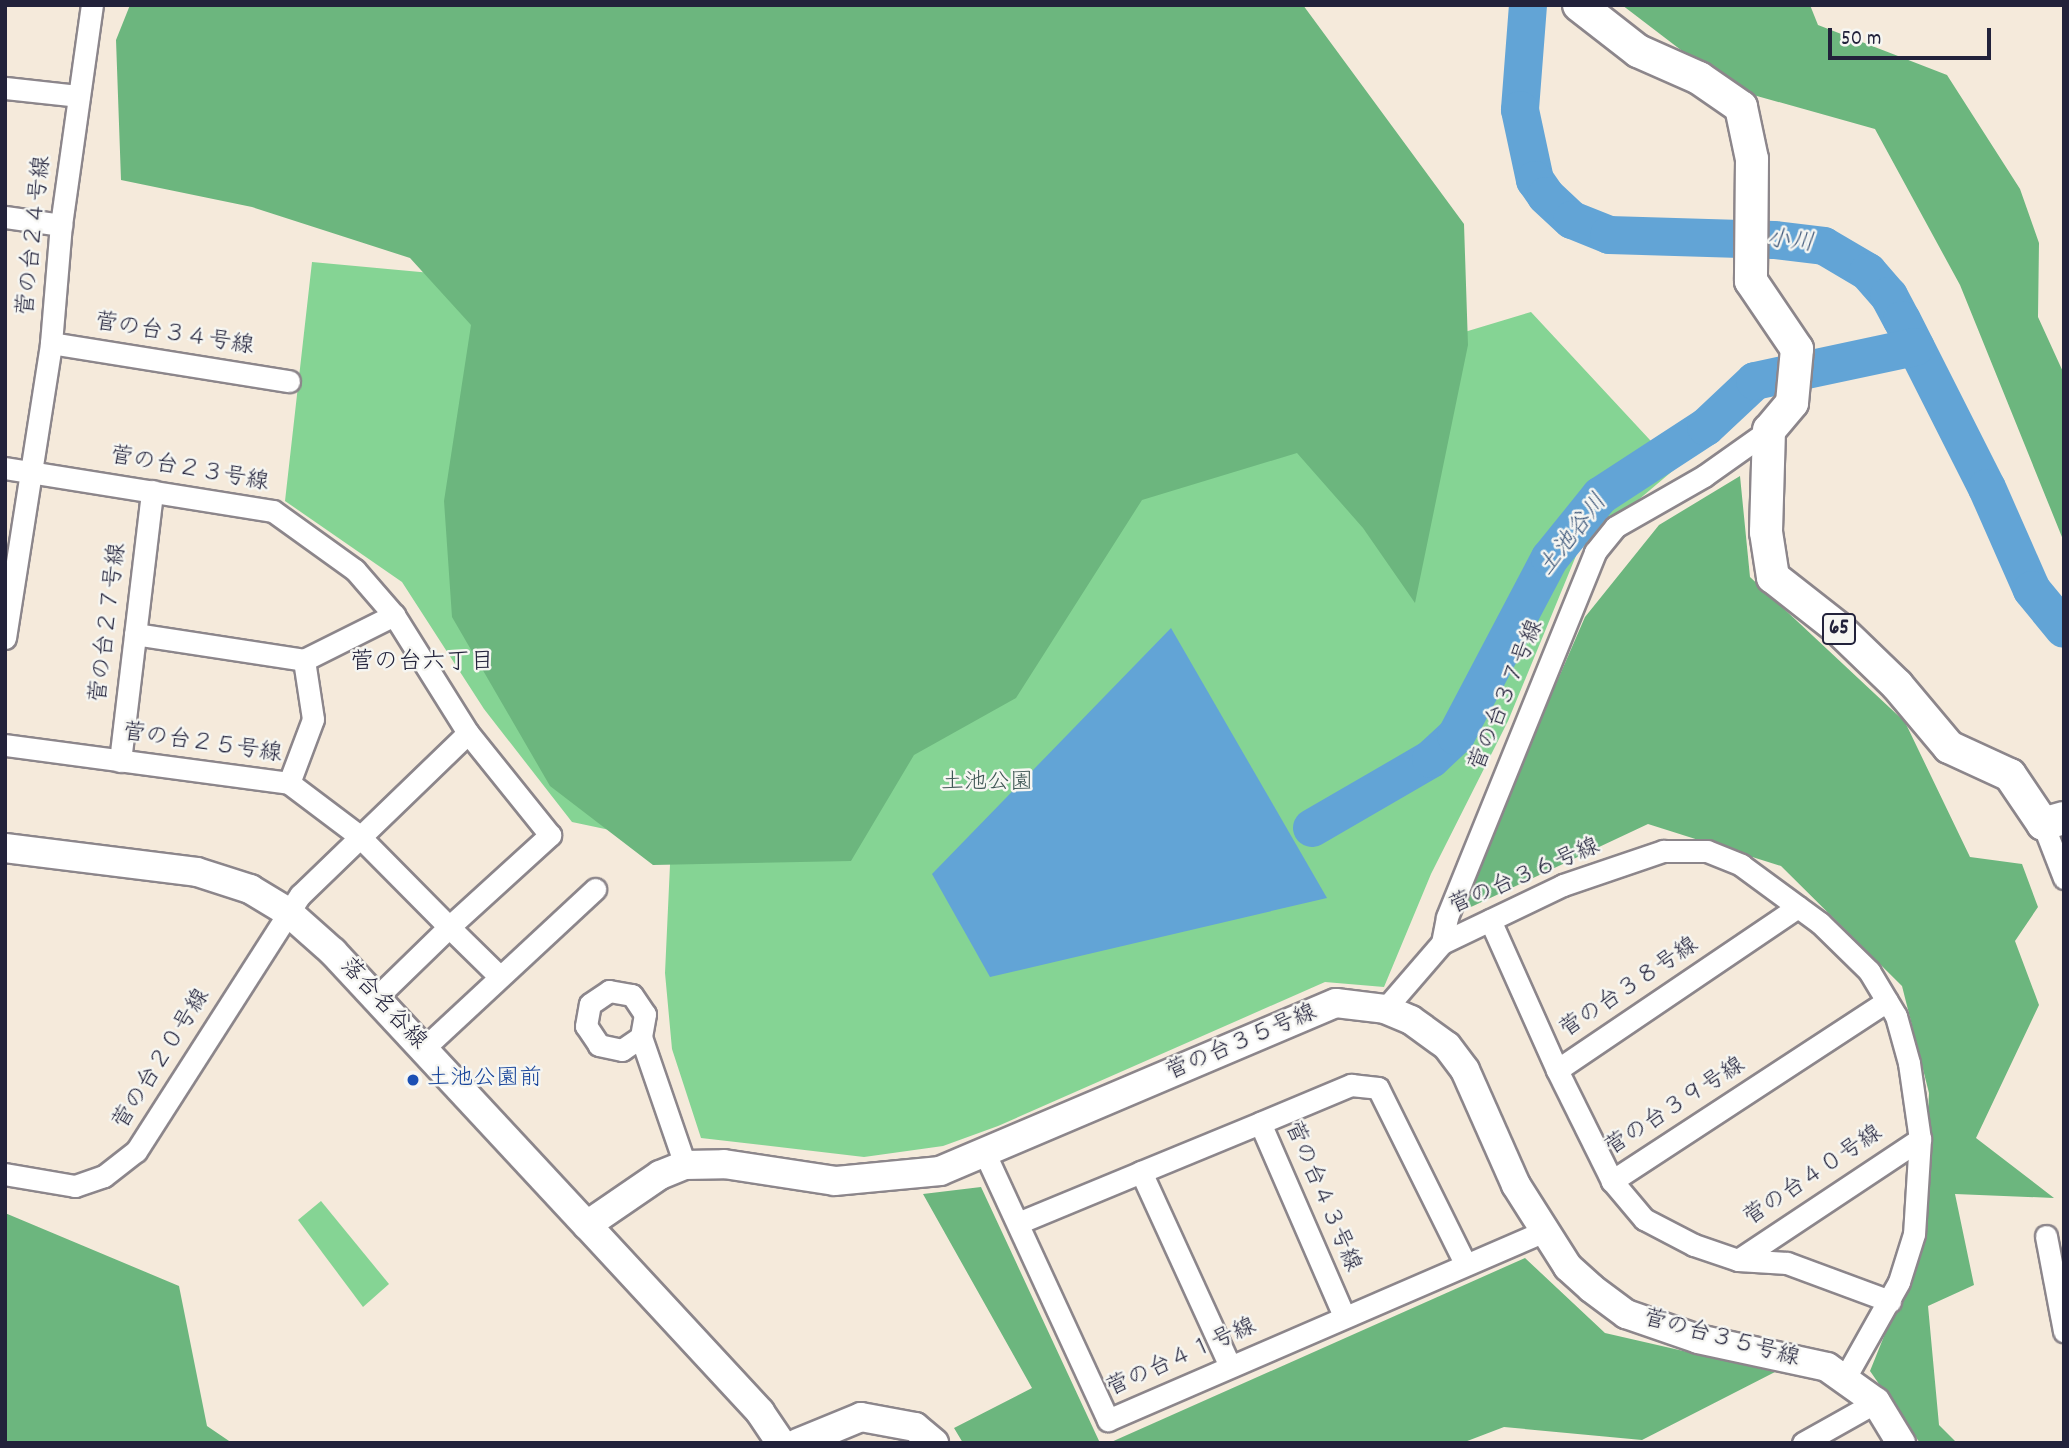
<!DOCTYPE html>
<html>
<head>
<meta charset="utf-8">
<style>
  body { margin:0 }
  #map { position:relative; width:2069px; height:1448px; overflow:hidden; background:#f5eadb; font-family:Dekko,"Klee One",sans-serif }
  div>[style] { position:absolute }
  .green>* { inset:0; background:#85d494 }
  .forest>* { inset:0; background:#6cb67e }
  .water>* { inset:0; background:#62a4d6 }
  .river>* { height:38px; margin:-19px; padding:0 19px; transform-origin:19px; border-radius:19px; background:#62a4d6 }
  .roads { filter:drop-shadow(2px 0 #8c868b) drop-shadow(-2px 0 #8c868b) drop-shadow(0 2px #8c868b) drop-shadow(0 -2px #8c868b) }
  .street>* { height:21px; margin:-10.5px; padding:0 10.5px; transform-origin:10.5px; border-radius:10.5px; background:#fff }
  .secondary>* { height:28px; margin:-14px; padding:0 14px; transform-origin:14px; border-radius:14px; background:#fff }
  .primary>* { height:32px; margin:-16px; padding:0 16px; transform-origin:16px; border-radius:16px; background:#fff }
  .dots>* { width:19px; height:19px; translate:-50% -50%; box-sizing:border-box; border:4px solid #f6f6f2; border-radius:50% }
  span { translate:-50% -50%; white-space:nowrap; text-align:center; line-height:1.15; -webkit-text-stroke:5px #f6f6f2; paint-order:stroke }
  .shield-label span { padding:2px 5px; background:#f6f6f2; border:2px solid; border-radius:5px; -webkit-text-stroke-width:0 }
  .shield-label { font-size:21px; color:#22223b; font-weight:700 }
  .street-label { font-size:23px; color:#22223b }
  .park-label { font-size:23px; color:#405756 }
  .transit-label { font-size:23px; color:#164399 }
  .left { translate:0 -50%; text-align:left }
  .water-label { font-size:24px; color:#3c5679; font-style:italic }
  .neighbourhood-label { font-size:24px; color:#22223b }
  .frame { position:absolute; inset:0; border:7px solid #22223b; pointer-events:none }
  .scale { position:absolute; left:1828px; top:28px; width:163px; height:32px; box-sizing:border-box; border:4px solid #22223b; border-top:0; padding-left:9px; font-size:21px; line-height:24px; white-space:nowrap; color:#22223b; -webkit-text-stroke:5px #f6f6f2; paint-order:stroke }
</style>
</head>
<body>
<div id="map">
  <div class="green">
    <i style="clip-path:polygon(312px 262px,496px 279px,1312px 378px,1531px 312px,1676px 468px,1578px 551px,1508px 721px,1431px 874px,1384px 987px,1325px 982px,998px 1126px,943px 1146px,864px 1157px,701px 1138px,672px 1049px,665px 973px,671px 843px,572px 822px,484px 709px,402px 582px,285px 501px)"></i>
    <i style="clip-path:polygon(321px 1201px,389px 1284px,363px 1307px,298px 1220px)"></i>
  </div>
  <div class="forest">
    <i style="clip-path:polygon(130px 5px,1303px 5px,1464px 224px,1468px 345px,1415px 603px,1363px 528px,1297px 453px,1142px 500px,1016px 698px,914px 755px,851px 861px,653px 865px,550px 786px,452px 617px,444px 501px,471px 325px,410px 258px,252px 207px,121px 180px,116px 40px)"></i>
    <i style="clip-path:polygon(1622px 5px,1810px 5px,1818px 25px,1947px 75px,2020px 189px,2039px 243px,2038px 317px,2064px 374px,2064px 542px,1960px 285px,1875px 129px,1732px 89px)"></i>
    <i style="clip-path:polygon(1740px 476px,1750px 577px,1905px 722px,1970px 857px,2022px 864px,2038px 907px,2015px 941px,2039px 1005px,1976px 1138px,2054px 1198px,1955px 1194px,1974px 1285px,1928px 1306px,1939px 1425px,1957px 1443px,1920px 1443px,1870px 1371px,1922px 1242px,1929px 1093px,1902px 986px,1781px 866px,1648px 824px,1456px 914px,1585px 617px,1659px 525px)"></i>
    <i style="clip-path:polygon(981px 1187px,1100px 1443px,963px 1443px,954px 1428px,1032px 1388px,923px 1194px)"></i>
    <i style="clip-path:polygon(5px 1213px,179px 1286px,207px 1426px,232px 1443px,5px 1443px)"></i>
    <i style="clip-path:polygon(1525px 1258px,1605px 1333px,1775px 1372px,1642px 1440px,1504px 1427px,1462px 1443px,1109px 1443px)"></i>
  </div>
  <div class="water">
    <i style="clip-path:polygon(1171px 628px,1327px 898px,990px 977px,932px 874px)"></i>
  </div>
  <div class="river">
    <i style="left:1528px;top:5px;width:105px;rotate:94.4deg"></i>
    <i style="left:1520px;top:110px;width:72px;rotate:77.9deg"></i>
    <i style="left:1535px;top:180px;width:19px;rotate:55deg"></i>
    <i style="left:1546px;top:196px;width:35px;rotate:43deg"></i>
    <i style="left:1572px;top:220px;width:40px;rotate:22deg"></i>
    <i style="left:1609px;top:235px;width:165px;rotate:1.7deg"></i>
    <i style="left:1774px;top:240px;width:50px;rotate:6.8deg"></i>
    <i style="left:1824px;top:246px;width:51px;rotate:30.6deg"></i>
    <i style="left:1868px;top:272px;width:32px;rotate:49deg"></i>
    <i style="left:1889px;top:296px;width:27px;rotate:62deg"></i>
    <i style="left:1902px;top:320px;width:188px;rotate:63.2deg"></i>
    <i style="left:1987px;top:488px;width:111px;rotate:66.2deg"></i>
    <i style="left:2032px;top:590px;width:50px;rotate:50.6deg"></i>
    <i style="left:1312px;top:828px;width:138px;rotate:-30.1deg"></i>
    <i style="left:1431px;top:759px;width:34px;rotate:-43deg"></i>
    <i style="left:1456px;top:736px;width:201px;rotate:-62.2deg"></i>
    <i style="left:1550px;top:558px;width:80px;rotate:-51.1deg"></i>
    <i style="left:1600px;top:496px;width:126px;rotate:-33.1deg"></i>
    <i style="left:1706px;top:427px;width:67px;rotate:-43.2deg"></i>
    <i style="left:1755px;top:381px;width:164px;rotate:-12deg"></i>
  </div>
  <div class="roads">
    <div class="street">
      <i style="left:5px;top:88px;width:74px;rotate:6.2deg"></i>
      <i style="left:5px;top:217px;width:57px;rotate:8.1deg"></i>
      <i style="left:51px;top:343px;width:241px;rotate:9.1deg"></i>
      <i style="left:5px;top:468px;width:271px;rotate:9.1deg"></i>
      <i style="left:273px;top:511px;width:101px;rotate:35.7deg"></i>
      <i style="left:355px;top:570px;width:60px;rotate:49.1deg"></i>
      <i style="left:394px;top:615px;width:139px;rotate:57.9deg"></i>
      <i style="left:468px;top:733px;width:233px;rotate:136deg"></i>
      <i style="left:300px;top:895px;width:304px;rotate:122.6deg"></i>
      <i style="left:136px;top:1151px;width:41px;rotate:142deg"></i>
      <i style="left:104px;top:1176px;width:31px;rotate:161deg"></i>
      <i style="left:75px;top:1186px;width:71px;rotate:-170.3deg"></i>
      <i style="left:135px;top:634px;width:171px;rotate:8.7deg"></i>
      <i style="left:304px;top:660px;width:101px;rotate:-26.6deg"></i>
      <i style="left:5px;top:638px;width:299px;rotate:-81.1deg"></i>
      <i style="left:51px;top:343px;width:118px;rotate:-85.2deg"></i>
      <i style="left:61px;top:225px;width:222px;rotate:-82deg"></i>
      <i style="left:5px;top:745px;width:287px;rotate:7.6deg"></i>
      <i style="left:289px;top:783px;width:86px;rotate:37deg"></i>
      <i style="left:358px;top:835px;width:129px;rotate:45.3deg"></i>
      <i style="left:449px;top:927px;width:137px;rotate:-42.3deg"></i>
      <i style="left:550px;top:835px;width:131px;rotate:-128.8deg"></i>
      <i style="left:120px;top:761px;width:272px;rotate:-83.2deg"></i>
      <i style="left:289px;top:783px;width:68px;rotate:-69.4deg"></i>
      <i style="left:313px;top:719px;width:60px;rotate:-98.7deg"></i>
      <i style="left:2043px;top:824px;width:58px;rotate:68.7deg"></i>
      <i style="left:1490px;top:920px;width:164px;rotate:65.9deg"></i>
      <i style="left:1557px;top:1070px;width:291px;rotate:-34.1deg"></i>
      <i style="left:1442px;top:943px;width:26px;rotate:-79deg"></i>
      <i style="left:1447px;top:917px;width:394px;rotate:-67.9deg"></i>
      <i style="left:1595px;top:552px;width:32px;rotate:-51deg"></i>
      <i style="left:1615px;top:527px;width:103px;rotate:-29.8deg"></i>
      <i style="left:1704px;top:476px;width:80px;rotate:-35.3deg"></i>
      <i style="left:376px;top:998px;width:102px;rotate:-44.2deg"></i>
      <i style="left:449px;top:927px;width:70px;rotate:44.4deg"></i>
      <i style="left:1887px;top:1001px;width:329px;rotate:146.8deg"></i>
      <i style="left:1612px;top:1181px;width:50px;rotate:49.9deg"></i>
      <i style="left:1644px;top:1219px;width:56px;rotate:27.5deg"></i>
      <i style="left:1694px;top:1245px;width:46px;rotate:18.8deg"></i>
      <i style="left:1738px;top:1260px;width:49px;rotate:3.5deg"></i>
      <i style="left:1787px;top:1263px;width:110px;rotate:20.3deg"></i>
      <i style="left:1385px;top:1009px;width:87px;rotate:-49.2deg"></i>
      <i style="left:1442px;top:943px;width:134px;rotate:-25.6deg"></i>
      <i style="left:1563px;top:885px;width:106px;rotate:-18.8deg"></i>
      <i style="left:1663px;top:851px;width:44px"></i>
      <i style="left:1707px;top:851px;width:37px;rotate:22deg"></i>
      <i style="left:1741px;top:865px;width:98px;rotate:36.3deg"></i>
      <i style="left:1820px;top:923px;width:69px;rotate:44.4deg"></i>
      <i style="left:1869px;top:971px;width:52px;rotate:59deg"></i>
      <i style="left:1896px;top:1016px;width:49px;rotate:74.5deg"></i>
      <i style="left:1909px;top:1063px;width:77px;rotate:81.8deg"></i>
      <i style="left:1920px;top:1139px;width:95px;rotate:93.6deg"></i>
      <i style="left:1914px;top:1234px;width:50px;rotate:107.4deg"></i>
      <i style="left:1899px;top:1282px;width:110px;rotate:119.4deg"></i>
      <i style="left:641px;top:1037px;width:23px;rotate:146deg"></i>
      <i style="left:622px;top:1050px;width:24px;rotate:-168deg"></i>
      <i style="left:599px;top:1045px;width:23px;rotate:-124deg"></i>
      <i style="left:586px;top:1026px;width:22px;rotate:-80deg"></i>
      <i style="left:590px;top:1004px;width:23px;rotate:-34deg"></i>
      <i style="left:609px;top:991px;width:23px;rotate:10deg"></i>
      <i style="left:632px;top:995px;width:23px;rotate:56deg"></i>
      <i style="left:645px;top:1014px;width:23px;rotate:100deg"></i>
      <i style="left:641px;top:1037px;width:135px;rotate:71deg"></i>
      <i style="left:423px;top:1049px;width:235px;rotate:-42.9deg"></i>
      <i style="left:1557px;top:1070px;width:124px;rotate:63.6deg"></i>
      <i style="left:986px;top:1156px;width:291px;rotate:65.2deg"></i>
      <i style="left:1108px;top:1420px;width:475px;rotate:-23.4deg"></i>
      <i style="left:1141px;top:1172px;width:129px;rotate:-22.4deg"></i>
      <i style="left:1018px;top:1223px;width:133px;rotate:-22.5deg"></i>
      <i style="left:1141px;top:1172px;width:213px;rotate:65.4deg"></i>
      <i style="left:2046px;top:1236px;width:97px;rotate:79.3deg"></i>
      <i style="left:1738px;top:1260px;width:219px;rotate:-33.6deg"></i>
      <i style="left:1344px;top:1316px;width:210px;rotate:-113.5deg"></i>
      <i style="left:1260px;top:1123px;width:99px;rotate:-22.7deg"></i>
      <i style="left:1351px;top:1085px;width:27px;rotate:6deg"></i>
      <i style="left:1378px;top:1088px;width:195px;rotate:63.6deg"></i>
      <i style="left:1803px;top:1443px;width:84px;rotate:-29.3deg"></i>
    </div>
    <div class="secondary">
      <i style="left:5px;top:848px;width:193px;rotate:7.1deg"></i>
      <i style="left:197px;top:872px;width:56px;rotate:17.8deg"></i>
      <i style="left:250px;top:889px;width:44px;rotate:31.2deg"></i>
      <i style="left:288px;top:912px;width:60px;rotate:41.6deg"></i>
      <i style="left:333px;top:952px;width:373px;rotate:47.1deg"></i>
      <i style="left:587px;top:1225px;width:255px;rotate:47.2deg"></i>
      <i style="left:760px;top:1412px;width:37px;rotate:56deg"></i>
      <i style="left:587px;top:1225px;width:88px;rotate:-34.4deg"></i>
      <i style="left:660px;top:1175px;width:27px;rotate:-22deg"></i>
      <i style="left:685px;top:1165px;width:39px;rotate:-1deg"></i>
      <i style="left:724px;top:1164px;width:112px;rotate:8.7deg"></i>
      <i style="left:835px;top:1181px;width:105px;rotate:-5.4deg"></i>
      <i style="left:940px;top:1171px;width:430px;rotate:-23deg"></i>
      <i style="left:1336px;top:1003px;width:49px;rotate:7deg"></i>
      <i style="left:1385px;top:1009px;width:28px;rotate:23deg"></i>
      <i style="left:1411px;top:1020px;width:44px;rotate:35.8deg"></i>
      <i style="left:1447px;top:1046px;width:30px;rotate:53deg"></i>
      <i style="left:1465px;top:1070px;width:126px;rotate:66.1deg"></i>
      <i style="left:1516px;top:1185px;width:97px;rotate:57.6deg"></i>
      <i style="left:1568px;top:1267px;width:31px;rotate:42deg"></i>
      <i style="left:1591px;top:1288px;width:44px;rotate:36.6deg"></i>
      <i style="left:1626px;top:1314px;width:76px;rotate:19.1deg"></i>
      <i style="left:1698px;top:1339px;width:132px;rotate:12.2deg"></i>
      <i style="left:1827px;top:1367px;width:60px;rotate:35.5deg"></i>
      <i style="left:1876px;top:1402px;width:48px;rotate:58.6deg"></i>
      <i style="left:798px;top:1443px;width:68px;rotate:-22.4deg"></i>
      <i style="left:861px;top:1417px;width:55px;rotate:10.5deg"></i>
      <i style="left:915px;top:1427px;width:25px;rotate:40deg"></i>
    </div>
    <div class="primary">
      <i style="left:1579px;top:5px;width:75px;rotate:37.9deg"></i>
      <i style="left:1638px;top:51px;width:67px;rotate:23.9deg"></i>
      <i style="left:1699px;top:78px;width:51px;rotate:34.6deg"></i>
      <i style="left:1741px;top:107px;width:53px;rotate:78.1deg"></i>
      <i style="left:1752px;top:159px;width:122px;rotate:90.5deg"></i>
      <i style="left:1751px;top:281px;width:82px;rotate:55.9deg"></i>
      <i style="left:1797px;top:349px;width:54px;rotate:95.3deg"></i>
      <i style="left:1792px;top:403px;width:35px;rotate:130deg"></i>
      <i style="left:1769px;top:430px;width:102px;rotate:91.7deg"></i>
      <i style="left:1766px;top:532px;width:46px;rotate:81.2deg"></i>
      <i style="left:1773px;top:577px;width:84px;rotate:38.2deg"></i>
      <i style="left:1839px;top:629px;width:81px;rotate:44deg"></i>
      <i style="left:1897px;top:685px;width:81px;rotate:50deg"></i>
      <i style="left:1949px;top:747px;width:67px;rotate:24.7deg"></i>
      <i style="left:2010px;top:775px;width:59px;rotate:56deg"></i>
      <i style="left:2043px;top:824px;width:22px;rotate:-16deg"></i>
    </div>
  </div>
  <div class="dots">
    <i style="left:413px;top:1080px;background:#1a4fb4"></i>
  </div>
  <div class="shield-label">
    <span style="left:1839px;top:629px">65</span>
  </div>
  <div class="street-label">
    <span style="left:36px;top:236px;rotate:-84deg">菅の台２４号線</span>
    <span style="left:174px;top:336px;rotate:9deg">菅の台３４号線</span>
    <span style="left:189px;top:471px;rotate:10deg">菅の台２３号線</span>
    <span style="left:110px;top:623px;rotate:-83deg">菅の台２７号線</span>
    <span style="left:1508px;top:696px;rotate:-68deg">菅の台３７号線</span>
    <span style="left:202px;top:745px;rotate:8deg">菅の台２５号線</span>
    <span style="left:1525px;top:878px;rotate:-23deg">菅の台３６号線</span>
    <span style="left:1630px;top:989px;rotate:-34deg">菅の台３８号線</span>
    <span style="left:382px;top:1005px;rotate:47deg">落合名谷線</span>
    <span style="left:1242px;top:1044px;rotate:-23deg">菅の台３５号線</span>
    <span style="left:163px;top:1060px;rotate:-58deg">菅の台２０号線</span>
    <span style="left:1676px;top:1108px;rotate:-33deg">菅の台３９号線</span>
    <span style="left:1814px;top:1177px;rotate:-34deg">菅の台４０号線</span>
    <span style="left:1321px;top:1197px;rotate:67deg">菅の台４３号線</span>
    <span style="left:1721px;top:1340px;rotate:15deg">菅の台３５号線</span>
    <span style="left:1182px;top:1359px;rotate:-24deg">菅の台４１号線</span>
  </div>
  <div class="park-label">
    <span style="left:987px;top:784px">土池公園</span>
  </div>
  <div class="transit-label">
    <span class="left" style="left:427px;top:1080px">土池公園前</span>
  </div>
  <div class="water-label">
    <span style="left:1790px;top:243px;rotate:6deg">小川</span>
    <span style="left:1574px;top:536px;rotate:-52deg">土池谷川</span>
  </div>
  <div class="neighbourhood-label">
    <span style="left:422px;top:664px">菅の台六丁目</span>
  </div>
  <div class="frame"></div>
  <div class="scale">50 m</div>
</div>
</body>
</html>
